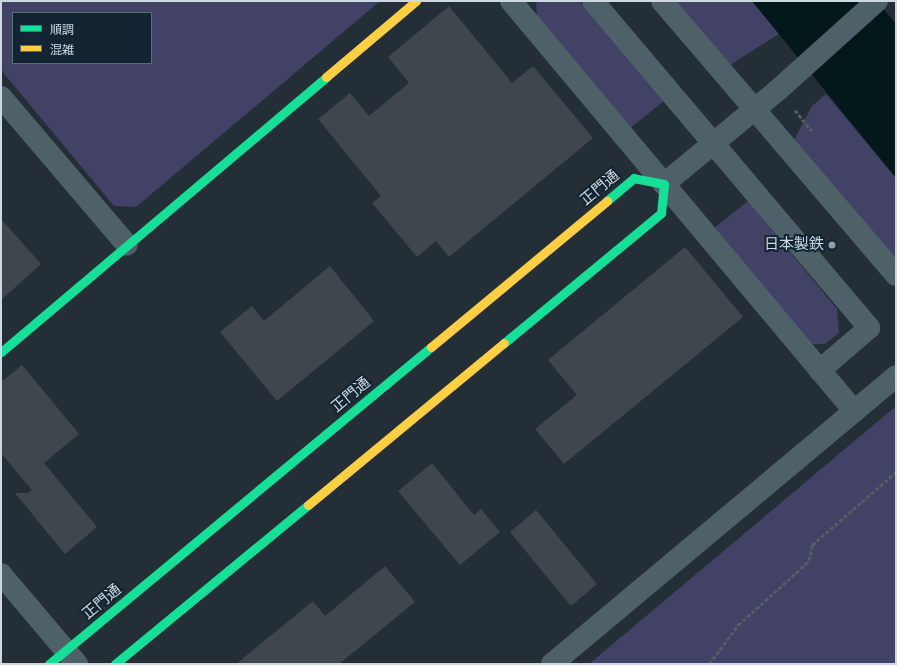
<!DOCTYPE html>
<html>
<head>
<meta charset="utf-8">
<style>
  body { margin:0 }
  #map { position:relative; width:897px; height:665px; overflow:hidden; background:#242e36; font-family:"Alegreya Sans","Noto Sans JP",sans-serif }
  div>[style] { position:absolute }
  .green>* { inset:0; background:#424166 }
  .water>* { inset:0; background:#03181b }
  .building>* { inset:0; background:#40464e }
  .path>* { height:2.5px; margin-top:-1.25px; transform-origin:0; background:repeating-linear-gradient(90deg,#515e64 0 4px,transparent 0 6px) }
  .street>* { height:22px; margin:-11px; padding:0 11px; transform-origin:11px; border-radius:11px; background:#4f6168 }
  .fast>* { height:9px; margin:-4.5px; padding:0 4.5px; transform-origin:4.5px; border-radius:4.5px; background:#16e098 }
  .slow>* { height:9px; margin:-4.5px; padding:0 4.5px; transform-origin:4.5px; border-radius:4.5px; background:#ffcf43 }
  .dots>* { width:11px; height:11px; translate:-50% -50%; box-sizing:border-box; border:2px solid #132532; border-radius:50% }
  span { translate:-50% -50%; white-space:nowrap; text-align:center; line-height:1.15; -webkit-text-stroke:4px #132532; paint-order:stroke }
  .street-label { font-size:15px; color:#cdd9e2 }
  .poi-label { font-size:15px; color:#cdd9e2 }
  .right { translate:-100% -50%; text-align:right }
  .frame { position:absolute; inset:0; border:2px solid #cdd9e2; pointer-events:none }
  .legend { position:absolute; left:12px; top:12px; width:140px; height:52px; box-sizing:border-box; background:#132532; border:1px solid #5d6d78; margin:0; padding:5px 7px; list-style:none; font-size:12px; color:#cdd9e2 }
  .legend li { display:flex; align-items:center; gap:8px; height:20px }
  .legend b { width:20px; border:1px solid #5d6d78 }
</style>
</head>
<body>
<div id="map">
  <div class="green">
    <i style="clip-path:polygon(evenodd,1px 1px,380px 1px,136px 207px,114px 206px,1px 70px,1px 1px,13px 13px,151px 13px,151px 63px,13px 63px,13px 13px)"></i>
    <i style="clip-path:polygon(536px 1px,579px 1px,664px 101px,629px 129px,537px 19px)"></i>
    <i style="clip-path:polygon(676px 1px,752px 1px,779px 34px,730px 65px)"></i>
    <i style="clip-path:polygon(826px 94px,896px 178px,896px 264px,793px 142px,812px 106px)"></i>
    <i style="clip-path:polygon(748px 201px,837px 309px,839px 333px,825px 344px,811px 344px,713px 229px)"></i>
    <i style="clip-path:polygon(896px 406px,896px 664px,589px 664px)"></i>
  </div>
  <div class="water">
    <i style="clip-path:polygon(752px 1px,877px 1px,896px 24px,896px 178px)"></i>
  </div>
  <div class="building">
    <i style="clip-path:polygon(449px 6px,512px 83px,533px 66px,593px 138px,449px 257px,436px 241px,417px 257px,372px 203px,381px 196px,318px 119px,350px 93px,369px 116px,409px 83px,388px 57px)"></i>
    <i style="clip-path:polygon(1px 219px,41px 264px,1px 300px)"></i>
    <i style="clip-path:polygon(685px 247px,743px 317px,564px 464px,535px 429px,577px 395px,548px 360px)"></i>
    <i style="clip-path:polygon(330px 266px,374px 321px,277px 401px,220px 332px,252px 306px,264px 321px)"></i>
    <i style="clip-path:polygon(22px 365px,79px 434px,44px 463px,97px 527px,65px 554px,15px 493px,28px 493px,32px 490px,1px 453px,1px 382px)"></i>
    <i style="clip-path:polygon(432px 463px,474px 515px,481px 509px,500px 532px,460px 565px,398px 491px)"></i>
    <i style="clip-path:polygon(536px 510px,597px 584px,571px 606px,510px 532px)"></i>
    <i style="clip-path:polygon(385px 566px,415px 602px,339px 664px,236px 664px,313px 601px,325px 616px)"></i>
  </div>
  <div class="path">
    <i style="left:795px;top:110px;width:27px;rotate:51deg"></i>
    <i style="left:709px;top:664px;width:49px;rotate:-53.4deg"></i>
    <i style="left:738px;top:625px;width:96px;rotate:-42deg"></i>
    <i style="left:809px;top:561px;width:16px;rotate:-79deg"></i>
    <i style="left:812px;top:545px;width:111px;rotate:-41deg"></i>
  </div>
  <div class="street">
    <i style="left:511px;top:1px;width:535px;rotate:50.08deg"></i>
    <i style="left:593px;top:1px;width:428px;rotate:49.8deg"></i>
    <i style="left:869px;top:328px;width:65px;rotate:139.4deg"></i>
    <i style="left:662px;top:1px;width:360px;rotate:49.5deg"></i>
    <i style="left:1px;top:97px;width:194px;rotate:49.6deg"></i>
    <i style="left:664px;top:184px;width:148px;rotate:-39.5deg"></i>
    <i style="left:778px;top:90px;width:133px;rotate:-42deg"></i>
    <i style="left:1px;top:574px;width:118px;rotate:49.8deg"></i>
    <i style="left:552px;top:664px;width:449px;rotate:-39.9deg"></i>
  </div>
  <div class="fast">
    <i style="left:504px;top:343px;width:204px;rotate:-39.6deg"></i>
    <i style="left:661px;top:213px;width:29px;rotate:-84deg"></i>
    <i style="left:664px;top:184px;width:31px;rotate:-169deg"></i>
    <i style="left:634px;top:178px;width:35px;rotate:140deg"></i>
    <i style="left:1px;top:352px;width:426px;rotate:-40.2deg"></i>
    <i style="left:49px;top:664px;width:496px;rotate:-39.7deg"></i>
    <i style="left:115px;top:664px;width:250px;rotate:-39.5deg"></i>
  </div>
  <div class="slow">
    <i style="left:326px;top:77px;width:118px;rotate:-40.2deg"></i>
    <i style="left:431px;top:347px;width:229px;rotate:-39.7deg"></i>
    <i style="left:308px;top:505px;width:254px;rotate:-39.6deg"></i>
  </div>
  <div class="dots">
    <i style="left:832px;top:245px;background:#929da6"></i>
  </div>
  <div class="street-label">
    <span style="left:600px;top:188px;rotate:-40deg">正門通</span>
    <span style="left:351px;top:395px;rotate:-40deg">正門通</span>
    <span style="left:102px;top:602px;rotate:-40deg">正門通</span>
  </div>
  <div class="poi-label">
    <span class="right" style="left:824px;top:245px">日本製鉄</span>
  </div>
  <div class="frame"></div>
  <ul class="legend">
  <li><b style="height:5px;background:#16e098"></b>順調</li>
  <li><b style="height:5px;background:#ffcf43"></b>混雑</li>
  </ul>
</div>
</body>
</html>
